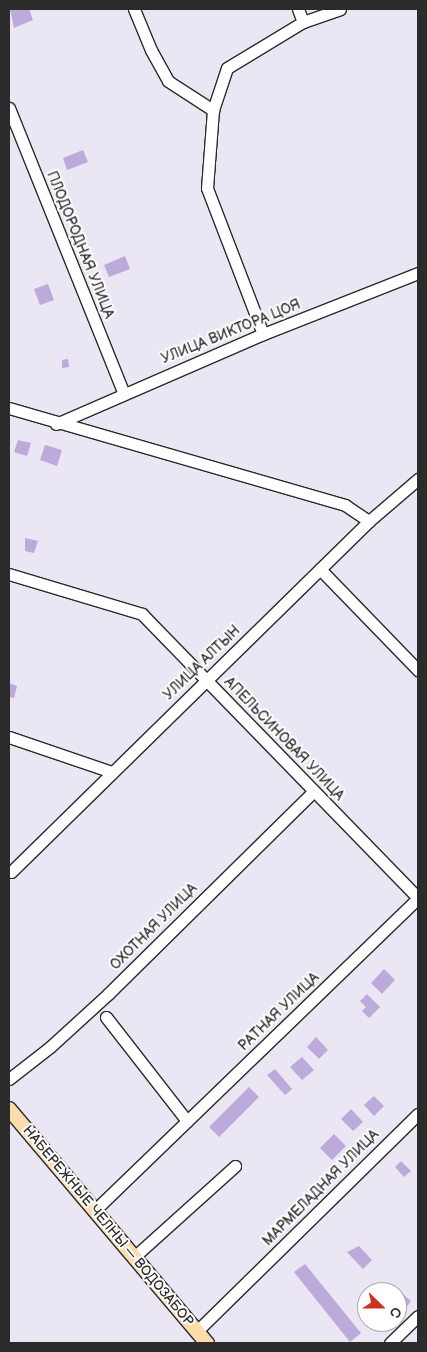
<!DOCTYPE html>
<html>
<head>
<meta charset="utf-8">
<style>
  body { margin:0 }
  #map { position:relative; width:427px; height:1352px; overflow:hidden; background:#ebe6f4; font-family:"Balsamiq Sans",sans-serif }
  div>[style] { position:absolute }
  .building>* { inset:0; background:#bcaada }
  .roads { filter:drop-shadow(1px 0 #2b2b2b) drop-shadow(-1px 0 #2b2b2b) drop-shadow(0 1px #2b2b2b) drop-shadow(0 -1px #2b2b2b) }
  .minor>* { height:11px; margin:-5.5px; padding:0 5.5px; transform-origin:5.5px; border-radius:5.5px; background:#fff }
  .major>* { height:14px; margin:-7px; padding:0 7px; transform-origin:7px; border-radius:7px; background:#fddcac }
  span { translate:-50% -50%; white-space:nowrap; text-align:center; line-height:1.15; -webkit-text-stroke:4px #fff; paint-order:stroke }
  .street-label { font-size:14px; color:#2b2b2b }
  .frame { position:absolute; inset:0; border:10px solid #2b2b2b; pointer-events:none }
  .north { position:absolute; left:357px; top:1282px; width:50px; height:50px; box-sizing:border-box; background:#fff; border:1px solid #aaa; border-radius:50%; rotate:112deg; font-size:14px; font-weight:700; line-height:20px; text-align:center; color:#2b2b2b }
  .north::after { content:''; display:block; margin:auto; width:18px; height:22px; background:#c8321e; clip-path:polygon(50% 0,100% 100%,50% 72%,0 100%) }
</style>
</head>
<body>
<div id="map">
  <div class="building">
    <i style="clip-path:polygon(10px 9px,29px 9px,33px 20px,14px 28px)"></i>
    <i style="clip-path:polygon(83px 150px,88px 162px,67px 170px,63px 158px)"></i>
    <i style="clip-path:polygon(125px 256px,130px 269px,109px 277px,104px 265px)"></i>
    <i style="clip-path:polygon(48px 284px,54px 300px,40px 305px,34px 289px)"></i>
    <i style="clip-path:polygon(68px 359px,69px 367px,62px 368px,62px 360px)"></i>
    <i style="clip-path:polygon(18px 440px,31px 443px,27px 456px,14px 452px)"></i>
    <i style="clip-path:polygon(45px 445px,62px 450px,57px 466px,40px 460px)"></i>
    <i style="clip-path:polygon(25px 538px,38px 541px,34px 553px,25px 551px)"></i>
    <i style="clip-path:polygon(9px 683px,17px 686px,14px 698px,9px 697px)"></i>
    <i style="clip-path:polygon(384px 969px,395px 980px,382px 994px,371px 983px)"></i>
    <i style="clip-path:polygon(367px 994px,380px 1007px,369px 1018px,362px 1011px,366px 1007px,360px 1001px)"></i>
    <i style="clip-path:polygon(316px 1037px,328px 1050px,319px 1059px,307px 1047px)"></i>
    <i style="clip-path:polygon(302px 1057px,314px 1070px,302px 1080px,290px 1067px)"></i>
    <i style="clip-path:polygon(275px 1069px,292px 1089px,285px 1095px,267px 1075px)"></i>
    <i style="clip-path:polygon(249px 1087px,259px 1097px,219px 1137px,209px 1127px)"></i>
    <i style="clip-path:polygon(374px 1096px,384px 1106px,374px 1116px,364px 1105px)"></i>
    <i style="clip-path:polygon(351px 1109px,363px 1122px,353px 1131px,341px 1119px)"></i>
    <i style="clip-path:polygon(334px 1134px,346px 1146px,332px 1160px,320px 1148px)"></i>
    <i style="clip-path:polygon(401px 1161px,411px 1171px,404px 1177px,395px 1167px)"></i>
    <i style="clip-path:polygon(359px 1246px,372px 1260px,363px 1269px,347px 1252px)"></i>
    <i style="clip-path:polygon(305px 1264px,361px 1333px,350px 1342px,294px 1272px)"></i>
    <i style="clip-path:polygon(396px 1288px,411px 1301px,402px 1313px,397px 1314px,397px 1292px,392px 1292px)"></i>
  </div>
  <div class="roads">
    <div class="minor">
      <i style="left:134px;top:9px;width:44px;rotate:67.5deg"></i>
      <i style="left:151px;top:50px;width:35px;rotate:61deg"></i>
      <i style="left:168px;top:81px;width:54px;rotate:32.8deg"></i>
      <i style="left:298px;top:9px;width:14px;rotate:69deg"></i>
      <i style="left:9px;top:108px;width:308px;rotate:68.1deg"></i>
      <i style="left:263px;top:334px;width:156px;rotate:-111deg"></i>
      <i style="left:207px;top:188px;width:78px;rotate:-85.6deg"></i>
      <i style="left:213px;top:110px;width:44px;rotate:-71.6deg"></i>
      <i style="left:227px;top:68px;width:89px;rotate:-31.2deg"></i>
      <i style="left:303px;top:22px;width:39px;rotate:-19deg"></i>
      <i style="left:9px;top:408px;width:350px;rotate:16.1deg"></i>
      <i style="left:345px;top:505px;width:29px;rotate:34deg"></i>
      <i style="left:56px;top:424px;width:226px;rotate:-23.5deg"></i>
      <i style="left:263px;top:334px;width:167px;rotate:-21.5deg"></i>
      <i style="left:320px;top:569px;width:141px;rotate:45.9deg"></i>
      <i style="left:9px;top:574px;width:139px;rotate:16.7deg"></i>
      <i style="left:142px;top:614px;width:396px;rotate:45.8deg"></i>
      <i style="left:9px;top:737px;width:109px;rotate:18.8deg"></i>
      <i style="left:11px;top:872px;width:501px;rotate:-44.43deg"></i>
      <i style="left:369px;top:521px;width:65px;rotate:-40.6deg"></i>
      <i style="left:106px;top:1017px;width:132px;rotate:52.1deg"></i>
      <i style="left:9px;top:1079px;width:52px;rotate:-38deg"></i>
      <i style="left:50px;top:1047px;width:79px;rotate:-42.4deg"></i>
      <i style="left:108px;top:994px;width:289px;rotate:-44.6deg"></i>
      <i style="left:95px;top:1210px;width:449px;rotate:-44deg"></i>
      <i style="left:134px;top:1257px;width:136px;rotate:-42deg"></i>
      <i style="left:197px;top:1331px;width:310px;rotate:-44.5deg"></i>
      <i style="left:390px;top:1343px;width:39px;rotate:-44deg"></i>
    </div>
    <div class="major">
      <i style="left:9px;top:1109px;width:307px;rotate:49.8deg"></i>
    </div>
  </div>
  <div class="street-label">
    <span style="left:80px;top:245px;rotate:68deg">ПЛОДОРОДНАЯ УЛИЦА</span>
    <span style="left:231px;top:332px;rotate:-22deg">УЛИЦА ВИКТОРА ЦОЯ</span>
    <span style="left:202px;top:663px;rotate:-44deg">УЛИЦА АЛТЫН</span>
    <span style="left:284px;top:739px;rotate:46deg">АПЕЛЬСИНОВАЯ УЛИЦА</span>
    <span style="left:154px;top:927px;rotate:-45deg">ОХОТНАЯ УЛИЦА</span>
    <span style="left:279px;top:1012px;rotate:-44deg">РАТНАЯ УЛИЦА</span>
    <span style="left:321px;top:1188px;rotate:-45deg">МАРМЕЛАДНАЯ УЛИЦА</span>
    <span style="left:108px;top:1226px;rotate:50deg">НАБЕРЕЖНЫЕ ЧЕЛНЫ — ВОДОЗАБОР</span>
  </div>
  <div class="frame"></div>
  <div class="north">С</div>
</div>
</body>
</html>
